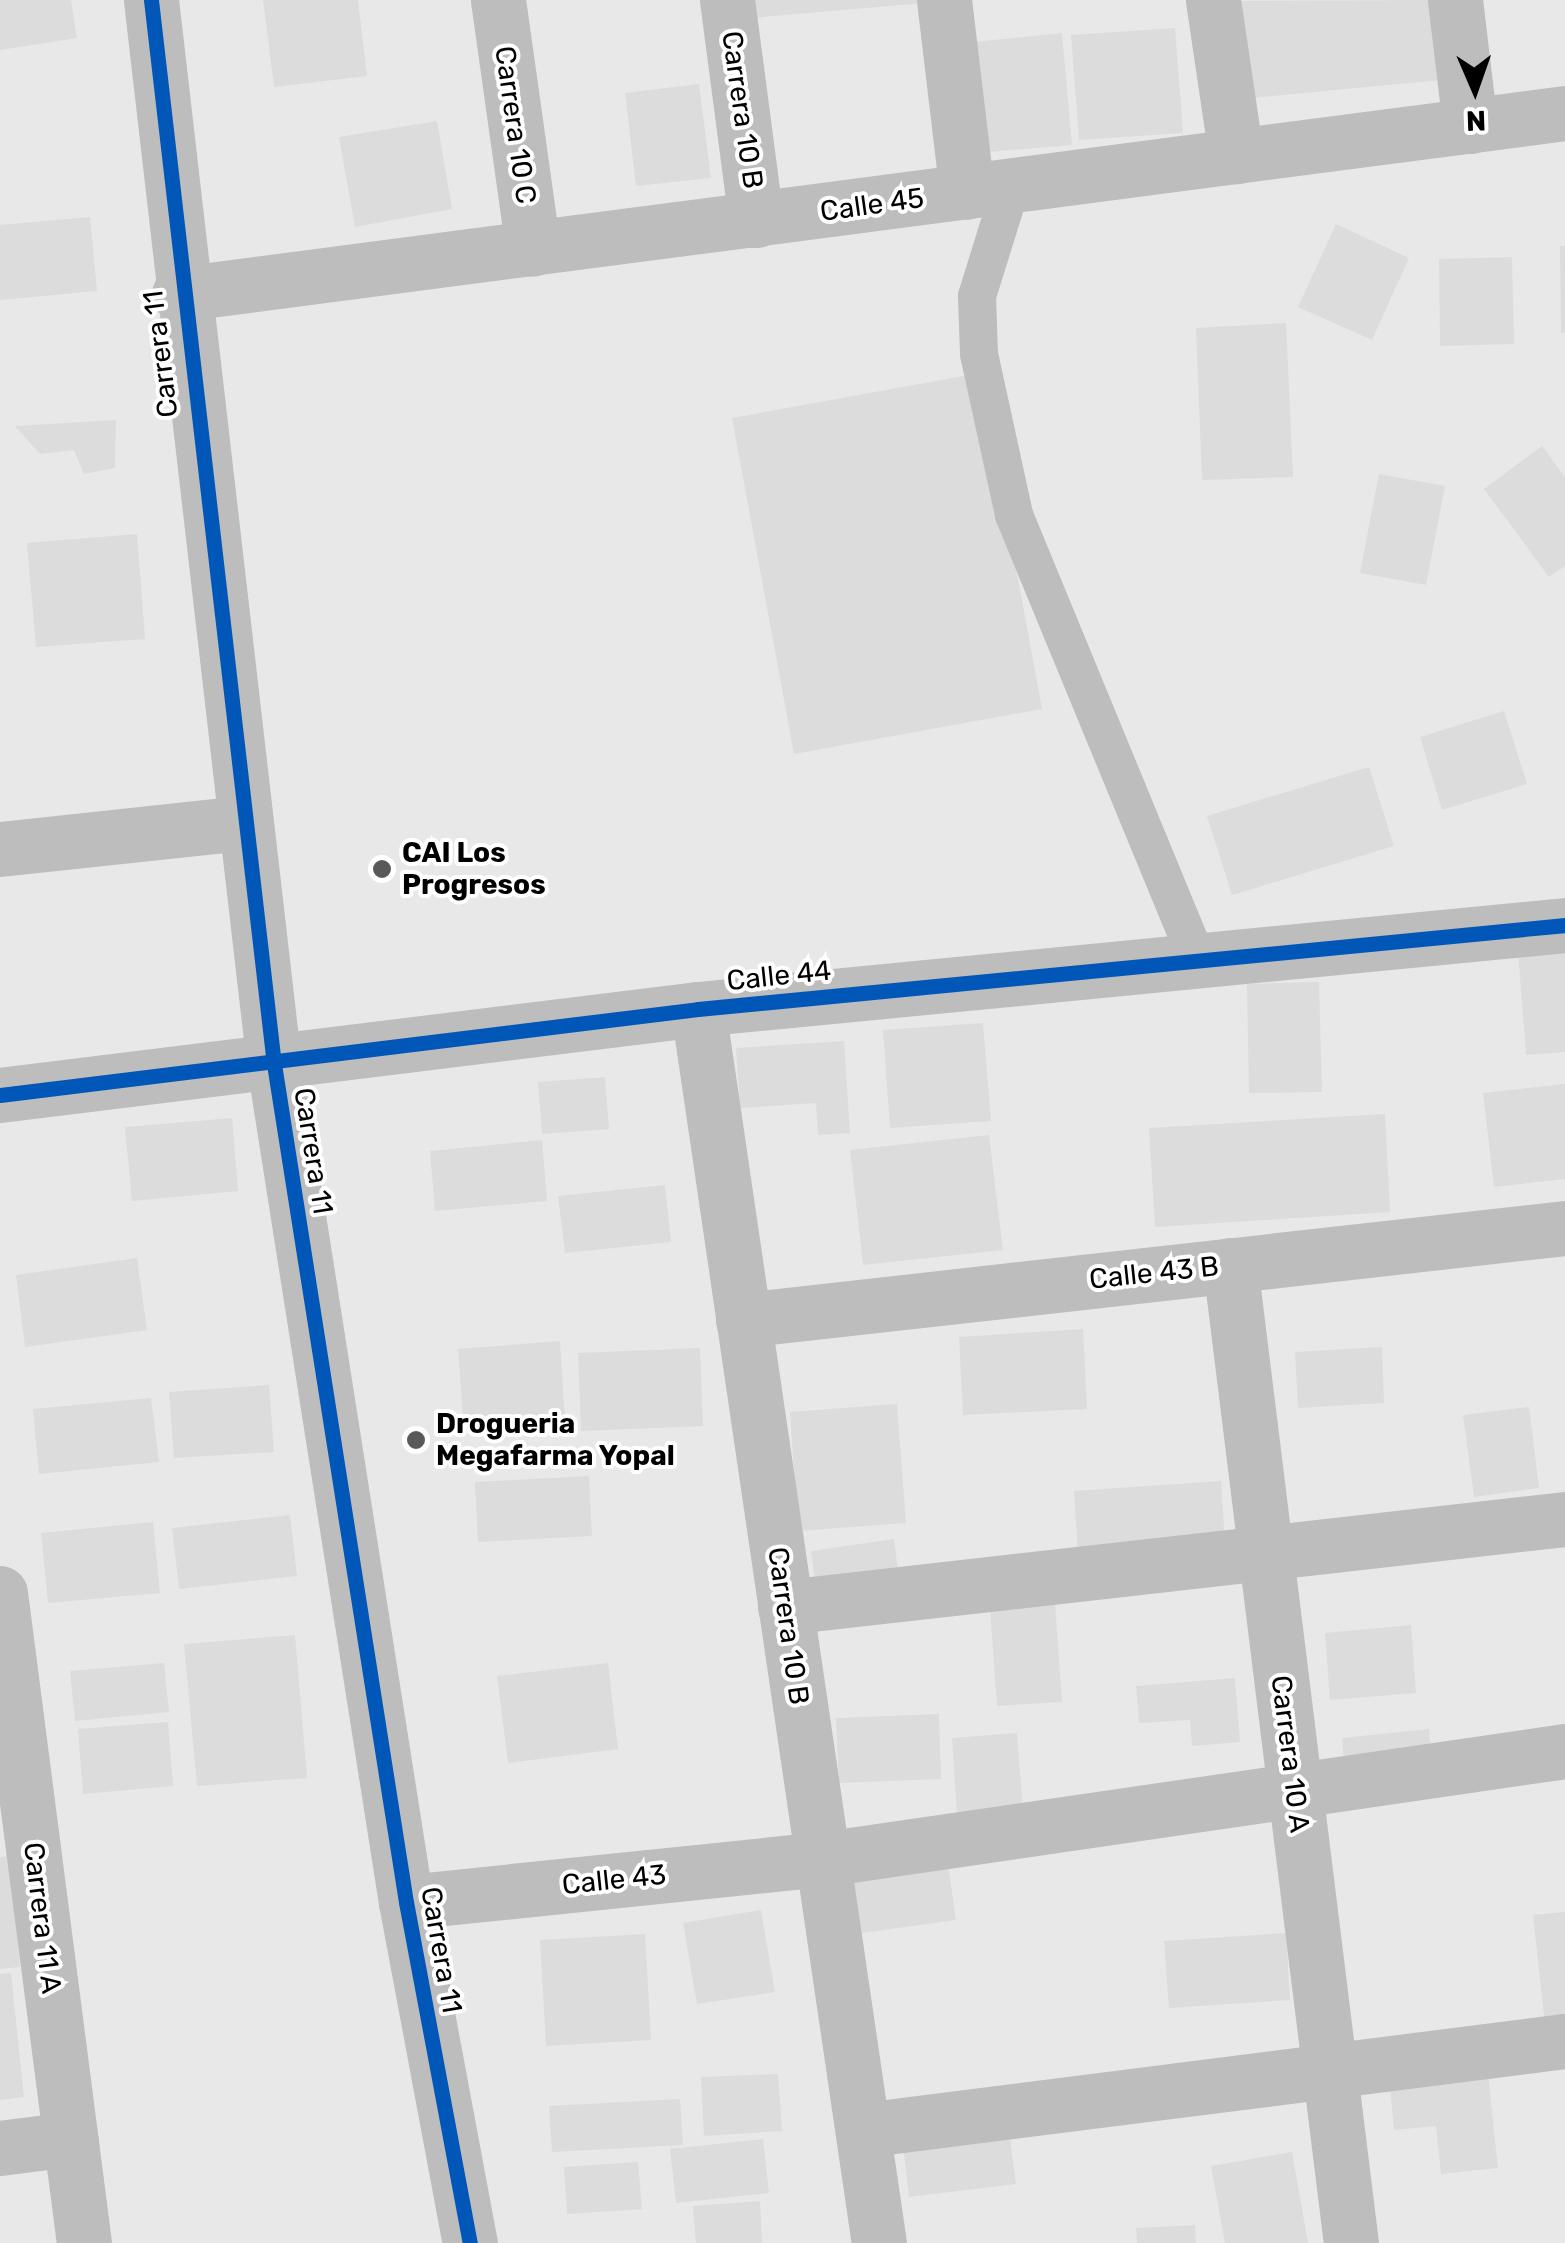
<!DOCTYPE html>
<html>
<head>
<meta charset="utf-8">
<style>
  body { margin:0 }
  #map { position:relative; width:1565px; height:2243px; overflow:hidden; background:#fff; font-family:Rubik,sans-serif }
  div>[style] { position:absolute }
  .green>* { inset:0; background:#e8e8e8 }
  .building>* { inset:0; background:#dcdcdc }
  .service>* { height:38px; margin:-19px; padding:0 19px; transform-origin:19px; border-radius:19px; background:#bdbdbd }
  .minor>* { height:55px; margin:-27.5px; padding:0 27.5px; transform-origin:27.5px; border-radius:27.5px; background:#bdbdbd }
  .cycleway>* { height:15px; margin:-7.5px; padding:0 7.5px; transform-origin:7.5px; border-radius:7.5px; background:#0057b8 }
  .dots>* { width:28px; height:28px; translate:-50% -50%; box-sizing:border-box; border:5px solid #fff; border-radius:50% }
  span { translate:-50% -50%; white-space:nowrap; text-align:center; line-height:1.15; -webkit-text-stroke:8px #fff; paint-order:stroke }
  .street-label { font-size:28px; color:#000 }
  .poi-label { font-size:28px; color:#000; font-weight:700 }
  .left { translate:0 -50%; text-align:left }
  .north { position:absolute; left:1425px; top:40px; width:100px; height:100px; -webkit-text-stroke:8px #fff; paint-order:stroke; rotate:178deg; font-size:28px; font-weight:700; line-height:40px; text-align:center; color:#000 }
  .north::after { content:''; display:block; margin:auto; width:35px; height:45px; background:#000; clip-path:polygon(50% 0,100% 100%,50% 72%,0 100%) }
</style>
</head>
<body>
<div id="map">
  <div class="green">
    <i style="clip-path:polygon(0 0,1565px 0,1565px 2243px,0 2243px)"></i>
  </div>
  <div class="building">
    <i style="clip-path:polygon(0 0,71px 0,77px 38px,0 50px)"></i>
    <i style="clip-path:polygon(263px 0,358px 0,367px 76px,274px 87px)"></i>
    <i style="clip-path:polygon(738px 0,924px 0,924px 3px,740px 19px)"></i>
    <i style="clip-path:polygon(1432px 0,1441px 80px,1252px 98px,1241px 1px)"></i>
    <i style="clip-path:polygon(1175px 28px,1183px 133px,1079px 140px,1071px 35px)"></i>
    <i style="clip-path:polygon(1062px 33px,1072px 145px,976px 153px,965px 43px)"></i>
    <i style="clip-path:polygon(699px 84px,711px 178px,636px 186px,625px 93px)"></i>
    <i style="clip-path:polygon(437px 121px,452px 209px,355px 227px,339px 137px)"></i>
    <i style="clip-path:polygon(90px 217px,97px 291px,0 300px,0 225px)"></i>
    <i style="clip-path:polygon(1336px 224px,1409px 258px,1372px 340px,1298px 307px)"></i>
    <i style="clip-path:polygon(1560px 246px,1565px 246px,1565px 333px,1561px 333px)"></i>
    <i style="clip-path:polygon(1512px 257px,1514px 344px,1440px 346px,1439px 259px)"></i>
    <i style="clip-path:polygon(1286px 323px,1293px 477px,1202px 480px,1196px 328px)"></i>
    <i style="clip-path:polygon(980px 373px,1042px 709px,794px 754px,732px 418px)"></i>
    <i style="clip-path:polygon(116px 420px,115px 468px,84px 474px,74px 450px,40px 454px,15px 426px)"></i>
    <i style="clip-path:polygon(1542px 446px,1565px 477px,1565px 566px,1549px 577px,1484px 489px)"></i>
    <i style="clip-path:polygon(1379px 474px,1445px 486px,1426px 585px,1360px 573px)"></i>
    <i style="clip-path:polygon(137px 534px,145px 639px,36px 647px,27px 543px)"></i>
    <i style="clip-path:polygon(1504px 711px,1527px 784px,1442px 810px,1420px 737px)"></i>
    <i style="clip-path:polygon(1369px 767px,1394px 846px,1232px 895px,1207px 816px)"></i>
    <i style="clip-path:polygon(1565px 947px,1565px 1052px,1526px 1055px,1518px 951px)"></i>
    <i style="clip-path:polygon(1319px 982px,1322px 1092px,1249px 1093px,1247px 984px)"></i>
    <i style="clip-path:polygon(983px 1023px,991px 1121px,890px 1128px,883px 1030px)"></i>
    <i style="clip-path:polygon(844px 1041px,850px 1133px,818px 1135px,816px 1103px,740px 1108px,736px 1048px)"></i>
    <i style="clip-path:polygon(605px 1077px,609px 1129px,542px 1134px,538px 1082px)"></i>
    <i style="clip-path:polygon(1565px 1084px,1565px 1179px,1494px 1187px,1483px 1093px)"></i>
    <i style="clip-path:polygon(1385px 1114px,1390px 1212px,1155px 1227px,1149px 1128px)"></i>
    <i style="clip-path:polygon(232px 1118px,238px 1191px,132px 1201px,125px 1127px)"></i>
    <i style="clip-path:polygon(989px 1135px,1003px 1250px,863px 1265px,850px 1150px)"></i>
    <i style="clip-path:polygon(542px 1140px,547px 1201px,435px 1211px,430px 1151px)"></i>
    <i style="clip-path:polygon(665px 1185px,671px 1242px,565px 1253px,558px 1196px)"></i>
    <i style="clip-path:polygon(137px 1258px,147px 1330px,25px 1347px,16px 1275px)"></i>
    <i style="clip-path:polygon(1083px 1329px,1087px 1409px,963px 1415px,959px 1337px)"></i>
    <i style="clip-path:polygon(560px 1341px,565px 1421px,464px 1429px,458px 1349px)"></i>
    <i style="clip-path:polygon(1382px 1347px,1384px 1403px,1298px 1408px,1295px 1352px)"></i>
    <i style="clip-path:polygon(700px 1348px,703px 1426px,581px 1431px,578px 1353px)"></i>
    <i style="clip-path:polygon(269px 1385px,274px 1452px,174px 1458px,169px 1392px)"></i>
    <i style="clip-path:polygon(151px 1398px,159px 1462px,39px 1474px,33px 1409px)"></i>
    <i style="clip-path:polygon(897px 1404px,906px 1523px,798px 1531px,790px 1412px)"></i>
    <i style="clip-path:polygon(1529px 1407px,1539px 1488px,1474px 1497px,1463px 1415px)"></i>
    <i style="clip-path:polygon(589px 1476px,592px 1536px,478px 1542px,475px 1482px)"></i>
    <i style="clip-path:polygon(1221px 1481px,1225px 1544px,1078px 1554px,1074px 1491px)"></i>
    <i style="clip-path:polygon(290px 1515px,297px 1576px,179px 1589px,172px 1528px)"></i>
    <i style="clip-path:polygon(153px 1522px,160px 1593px,48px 1603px,41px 1533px)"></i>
    <i style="clip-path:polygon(894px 1539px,899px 1578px,816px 1590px,811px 1551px)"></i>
    <i style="clip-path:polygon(1054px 1589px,1062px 1702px,997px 1706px,989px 1595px)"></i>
    <i style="clip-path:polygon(1411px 1625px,1416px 1693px,1330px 1700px,1325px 1633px)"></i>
    <i style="clip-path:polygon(295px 1635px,307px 1778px,197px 1786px,184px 1644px)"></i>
    <i style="clip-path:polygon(164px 1663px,169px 1712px,75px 1721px,70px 1671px)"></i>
    <i style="clip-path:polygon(608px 1663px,618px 1749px,508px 1763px,497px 1676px)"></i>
    <i style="clip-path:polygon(1235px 1678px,1240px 1742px,1192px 1746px,1190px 1720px,1139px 1723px,1136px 1686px)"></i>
    <i style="clip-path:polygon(939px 1714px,941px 1779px,839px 1783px,836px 1718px)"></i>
    <i style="clip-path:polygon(168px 1722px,173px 1786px,83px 1794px,78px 1729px)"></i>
    <i style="clip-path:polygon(1429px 1729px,1432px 1771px,1346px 1779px,1342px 1738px)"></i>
    <i style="clip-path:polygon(1017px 1733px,1024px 1824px,958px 1829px,952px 1738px)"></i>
    <i style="clip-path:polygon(10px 1856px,20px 1967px,0 1969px,0 1857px)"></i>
    <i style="clip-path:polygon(948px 1864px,956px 1920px,855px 1934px,847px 1878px)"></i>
    <i style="clip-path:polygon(761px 1910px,775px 1992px,697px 2004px,683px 1923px)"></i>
    <i style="clip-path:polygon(1565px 1912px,1565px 2022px,1545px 2025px,1533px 1915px)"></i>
    <i style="clip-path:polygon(1286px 1933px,1290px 2000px,1169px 2008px,1164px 1941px)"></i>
    <i style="clip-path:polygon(645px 1934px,651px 2040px,546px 2046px,540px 1940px)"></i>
    <i style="clip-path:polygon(11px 1973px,24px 2097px,0 2100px,0 1974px)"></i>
    <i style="clip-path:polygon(1486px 2056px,1498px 2168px,1441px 2174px,1436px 2126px,1394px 2130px,1388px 2067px)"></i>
    <i style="clip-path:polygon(778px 2074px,782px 2131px,704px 2136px,701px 2077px)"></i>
    <i style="clip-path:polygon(680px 2099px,683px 2145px,552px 2152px,549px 2106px)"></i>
    <i style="clip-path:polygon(1008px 2123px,1016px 2184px,909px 2197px,902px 2136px)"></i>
    <i style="clip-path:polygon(763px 2139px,769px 2193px,676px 2203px,670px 2149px)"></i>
    <i style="clip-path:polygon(1292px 2152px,1308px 2243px,1225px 2243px,1211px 2166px)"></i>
    <i style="clip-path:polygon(638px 2162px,642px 2209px,567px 2214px,564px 2167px)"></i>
    <i style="clip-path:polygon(760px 2201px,762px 2243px,696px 2243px,693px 2206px)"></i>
    <i style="clip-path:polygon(1195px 2225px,1196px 2243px,1137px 2243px,1136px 2228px)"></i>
  </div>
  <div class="service">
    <i style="left:1011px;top:187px;width:114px;rotate:107.3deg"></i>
    <i style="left:977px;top:296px;width:58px;rotate:88deg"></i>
    <i style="left:979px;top:354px;width:165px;rotate:77.7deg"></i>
    <i style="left:1014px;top:515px;width:482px;rotate:67.6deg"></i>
  </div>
  <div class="minor">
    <i style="left:151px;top:0;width:1071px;rotate:83.41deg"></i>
    <i style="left:274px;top:1064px;width:848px;rotate:81.05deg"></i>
    <i style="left:406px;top:1902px;width:347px;rotate:79.4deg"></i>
    <i style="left:498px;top:0;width:251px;rotate:82deg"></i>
    <i style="left:727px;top:0;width:222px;rotate:82.5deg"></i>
    <i style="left:944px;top:0;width:193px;rotate:83.2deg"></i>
    <i style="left:1213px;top:0;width:158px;rotate:81.6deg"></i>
    <i style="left:1455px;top:0;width:127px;rotate:83.2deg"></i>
    <i style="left:179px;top:294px;width:1398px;rotate:-7.44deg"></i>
    <i style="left:0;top:849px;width:243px;rotate:-6.1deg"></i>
    <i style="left:698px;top:1009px;width:1247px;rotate:81.66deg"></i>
    <i style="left:0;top:1095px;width:703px;rotate:-7.02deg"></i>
    <i style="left:698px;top:1009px;width:871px;rotate:-5.53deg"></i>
    <i style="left:1230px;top:1265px;width:985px;rotate:82.95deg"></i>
    <i style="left:743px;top:1320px;width:827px;rotate:-6.39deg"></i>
    <i style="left:0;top:1593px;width:655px;rotate:82.64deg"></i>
    <i style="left:785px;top:1607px;width:785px;rotate:-6.44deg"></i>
    <i style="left:406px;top:1902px;width:419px;rotate:-5.9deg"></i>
    <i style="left:823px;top:1859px;width:750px;rotate:-8.28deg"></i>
    <i style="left:863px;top:2130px;width:708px;rotate:-7.23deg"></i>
    <i style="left:0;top:2148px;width:71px;rotate:-7.3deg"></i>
  </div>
  <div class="cycleway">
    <i style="left:151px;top:0;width:1071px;rotate:83.41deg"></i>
    <i style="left:274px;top:1064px;width:848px;rotate:81.05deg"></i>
    <i style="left:406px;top:1902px;width:347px;rotate:79.4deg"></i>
    <i style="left:0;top:1095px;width:703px;rotate:-7.02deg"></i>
    <i style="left:698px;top:1009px;width:871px;rotate:-5.53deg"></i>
  </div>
  <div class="dots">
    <i style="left:382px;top:869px;background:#595959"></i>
    <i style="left:416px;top:1440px;background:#595959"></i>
  </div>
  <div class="street-label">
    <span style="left:742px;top:110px;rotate:82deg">Carrera 10 B</span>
    <span style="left:515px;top:125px;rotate:82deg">Carrera 10 C</span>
    <span style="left:872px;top:205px;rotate:-8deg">Calle 45</span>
    <span style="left:161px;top:354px;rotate:-97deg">Carrera 11</span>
    <span style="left:779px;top:976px;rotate:-6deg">Calle 44</span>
    <span style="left:313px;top:1151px;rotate:81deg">Carrera 11</span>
    <span style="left:1154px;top:1273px;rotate:-6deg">Calle 43 B</span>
    <span style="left:788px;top:1626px;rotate:82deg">Carrera 10 B</span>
    <span style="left:1290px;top:1754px;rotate:83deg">Carrera 10 A</span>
    <span style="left:614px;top:1880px;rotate:-6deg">Calle 43</span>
    <span style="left:42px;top:1918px;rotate:83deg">Carrera 11 A</span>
    <span style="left:441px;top:1950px;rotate:80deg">Carrera 11</span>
  </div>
  <div class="poi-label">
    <span class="left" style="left:402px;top:869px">CAI Los<br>Progresos</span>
    <span class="left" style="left:436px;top:1440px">Drogueria<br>Megafarma Yopal</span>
  </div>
  <div class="north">N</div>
</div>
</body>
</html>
